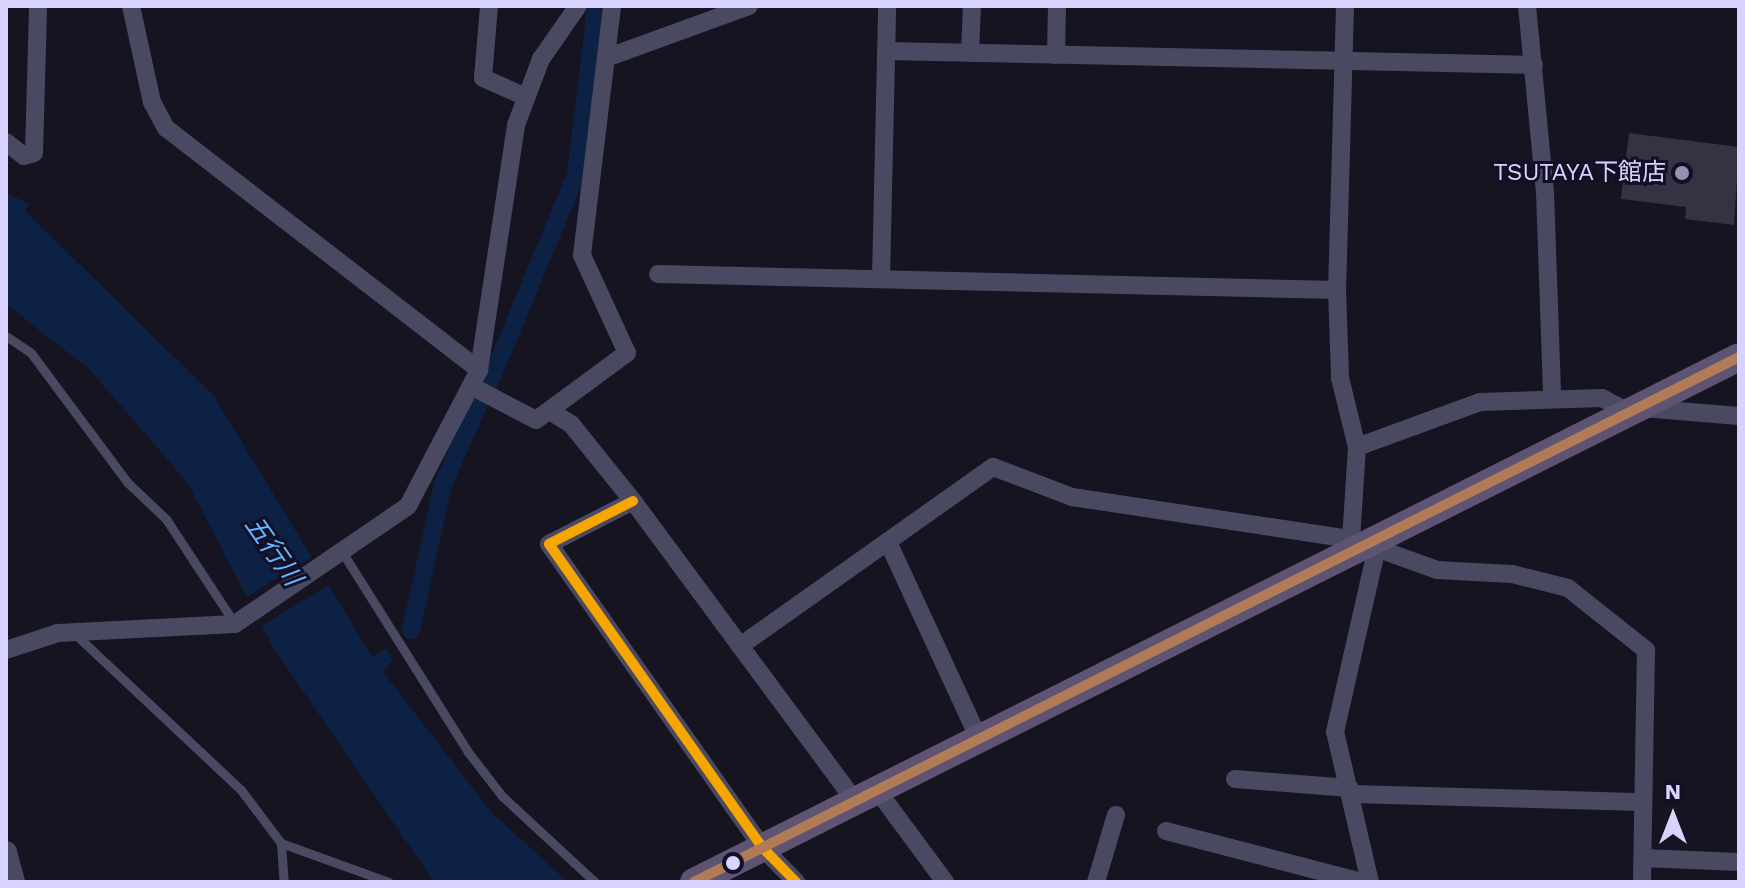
<!DOCTYPE html>
<html>
<head>
<meta charset="utf-8">
<style>
  body { margin:0 }
  #map { position:relative; width:1745px; height:888px; overflow:hidden; background:#161421; font-family:"Work Sans","Noto Sans JP",sans-serif }
  div>[style] { position:absolute }
  .water>* { inset:0; background:#0d2144 }
  .pier>* { inset:0; background:#161421 }
  .canal>* { height:18px; margin:-9px; padding:0 9px; transform-origin:9px; border-radius:9px; background:#0d2144 }
  .building>* { inset:0; background:#343243 }
  .service>* { height:9px; margin:-4.5px; padding:0 4.5px; transform-origin:4.5px; border-radius:4.5px; background:#4a4962 }
  .minor>* { height:18px; margin:-9px; padding:0 9px; transform-origin:9px; border-radius:9px; background:#4a4962 }
  .tertiary>* { height:22px; margin:-11px; padding:0 11px; transform-origin:11px; border-radius:11px; background:#4a4962 }
  .primary>* { height:28px; margin:-14px; padding:0 14px; transform-origin:14px; border-radius:14px; background:#5e5373 }
  .bus-1>* { height:10px; margin:-5px; padding:0 5px; transform-origin:5px; border-radius:5px; background:#f7a600 }
  .bus-2>* { height:10px; margin:-5px; padding:0 5px; transform-origin:5px; border-radius:5px; background:#b07c57 }
  .dots>* { width:22px; height:22px; translate:-50% -50%; box-sizing:border-box; border:4px solid #130f26; border-radius:50% }
  span { translate:-50% -50%; white-space:nowrap; text-align:center; line-height:1.15; -webkit-text-stroke:6px #130f26; paint-order:stroke }
  .poi-label { font-size:24px; color:#d9d4ff }
  .right { translate:-100% -50%; text-align:right }
  .water-label { font-size:26px; color:#62b6ff; font-style:italic }
  .frame { position:absolute; inset:0; border:8px solid #d9d4ff; pointer-events:none }
  .north { position:absolute; left:1633px; top:776px; width:80px; height:80px; -webkit-text-stroke:6px #130f26; paint-order:stroke; rotate:0deg; font-size:22px; font-weight:700; line-height:32px; text-align:center; color:#d9d4ff }
  .north::after { content:''; display:block; margin:auto; width:28px; height:36px; background:#d9d4ff; clip-path:polygon(50% 0,100% 100%,50% 72%,0 100%) }
</style>
</head>
<body>
<div id="map">
  <div class="water">
    <i style="clip-path:polygon(6px 194px,29px 203px,25px 211px,214px 396px,372px 657px,386px 649px,393px 660px,383px 672px,492px 813px,568px 882px,434px 882px,273px 647px,187px 482px,90px 370px,6px 304px)"></i>
  </div>
  <div class="pier">
    <i style="clip-path:polygon(317px 554px,333px 582px,258px 628px,242px 600px)"></i>
  </div>
  <div class="canal">
    <i style="left:489px;top:384px;width:226px;rotate:-67.4deg"></i>
    <i style="left:576px;top:175px;width:169px;rotate:-83.2deg"></i>
    <i style="left:411px;top:630px;width:148px;rotate:-77.6deg"></i>
    <i style="left:443px;top:485px;width:90px;rotate:-66.3deg"></i>
  </div>
  <div class="building">
    <i style="clip-path:polygon(1629px 133px,1739px 147px,1734px 225px,1685px 219px,1686px 207px,1621px 199px)"></i>
  </div>
  <div class="service">
    <i style="left:6px;top:336px;width:30px;rotate:34deg"></i>
    <i style="left:31px;top:353px;width:161px;rotate:53.3deg"></i>
    <i style="left:127px;top:482px;width:54px;rotate:43.5deg"></i>
    <i style="left:166px;top:519px;width:126px;rotate:56.7deg"></i>
    <i style="left:344px;top:555px;width:233px;rotate:57.8deg"></i>
    <i style="left:468px;top:752px;width:56px;rotate:52.3deg"></i>
    <i style="left:502px;top:796px;width:127px;rotate:42.8deg"></i>
    <i style="left:76px;top:635px;width:226px;rotate:43.2deg"></i>
    <i style="left:241px;top:790px;width:66px;rotate:53deg"></i>
    <i style="left:281px;top:843px;width:39px;rotate:86deg"></i>
    <i style="left:281px;top:843px;width:115px;rotate:19.9deg"></i>
  </div>
  <div class="minor">
    <i style="left:131px;top:6px;width:98px;rotate:77.7deg"></i>
    <i style="left:152px;top:102px;width:30px;rotate:62deg"></i>
    <i style="left:166px;top:128px;width:396px;rotate:37.7deg"></i>
    <i style="left:489px;top:6px;width:72px;rotate:94.8deg"></i>
    <i style="left:483px;top:78px;width:47px;rotate:23.8deg"></i>
    <i style="left:1345px;top:6px;width:284px;rotate:91.6deg"></i>
    <i style="left:1337px;top:290px;width:88px;rotate:88deg"></i>
    <i style="left:1340px;top:378px;width:71px;rotate:76.2deg"></i>
    <i style="left:1357px;top:447px;width:92px;rotate:93.7deg"></i>
    <i style="left:1527px;top:6px;width:187px;rotate:84.5deg"></i>
    <i style="left:1545px;top:192px;width:205px;rotate:88deg"></i>
    <i style="left:886px;top:51px;width:648px;rotate:1.24deg"></i>
    <i style="left:970px;top:53px;width:47px;rotate:-87.6deg"></i>
    <i style="left:1056px;top:55px;width:49px;rotate:-88.8deg"></i>
    <i style="left:606px;top:58px;width:152px;rotate:-20deg"></i>
    <i style="left:6px;top:142px;width:23px;rotate:38deg"></i>
    <i style="left:24px;top:156px;width:10px;rotate:-17deg"></i>
    <i style="left:34px;top:153px;width:147px;rotate:-88.4deg"></i>
    <i style="left:658px;top:274px;width:679px;rotate:1.35deg"></i>
    <i style="left:881px;top:278px;width:272px;rotate:-88.7deg"></i>
    <i style="left:471px;top:386px;width:73px;rotate:27.6deg"></i>
    <i style="left:536px;top:420px;width:113px;rotate:-36.4deg"></i>
    <i style="left:627px;top:353px;width:108px;rotate:-114.7deg"></i>
    <i style="left:582px;top:255px;width:251px;rotate:-83.1deg"></i>
    <i style="left:1642px;top:408px;width:97px;rotate:4.7deg"></i>
    <i style="left:550px;top:411px;width:25px;rotate:32deg"></i>
    <i style="left:571px;top:424px;width:99px;rotate:51.2deg"></i>
    <i style="left:633px;top:501px;width:372px;rotate:53.5deg"></i>
    <i style="left:1357px;top:447px;width:131px;rotate:-20.1deg"></i>
    <i style="left:1480px;top:402px;width:122px;rotate:-1.9deg"></i>
    <i style="left:1602px;top:398px;width:34px;rotate:28deg"></i>
    <i style="left:633px;top:501px;width:94px;rotate:152.9deg"></i>
    <i style="left:549px;top:544px;width:370px;rotate:54.9deg"></i>
    <i style="left:762px;top:847px;width:49px;rotate:45.8deg"></i>
    <i style="left:888px;top:542px;width:217px;rotate:65.2deg"></i>
    <i style="left:740px;top:646px;width:310px;rotate:-35.3deg"></i>
    <i style="left:993px;top:467px;width:85px;rotate:20.8deg"></i>
    <i style="left:1072px;top:497px;width:282px;rotate:8.6deg"></i>
    <i style="left:1351px;top:539px;width:91px;rotate:19.8deg"></i>
    <i style="left:1437px;top:570px;width:75px;rotate:3.1deg"></i>
    <i style="left:1512px;top:574px;width:58px;rotate:14deg"></i>
    <i style="left:1568px;top:588px;width:100px;rotate:38.5deg"></i>
    <i style="left:1646px;top:650px;width:232px;rotate:91deg"></i>
    <i style="left:6px;top:650px;width:55px;rotate:-18.1deg"></i>
    <i style="left:58px;top:633px;width:177px;rotate:-2.9deg"></i>
    <i style="left:235px;top:624px;width:209px;rotate:-34.3deg"></i>
    <i style="left:408px;top:506px;width:153px;rotate:-62.4deg"></i>
    <i style="left:479px;top:370px;width:248px;rotate:-81.4deg"></i>
    <i style="left:516px;top:125px;width:71px;rotate:-69.3deg"></i>
    <i style="left:541px;top:59px;width:65px;rotate:-55.1deg"></i>
    <i style="left:1235px;top:779px;width:115px;rotate:4.5deg"></i>
    <i style="left:877px;top:790px;width:114px;rotate:53.5deg"></i>
    <i style="left:1352px;top:794px;width:291px;rotate:1.6deg"></i>
    <i style="left:1166px;top:831px;width:203px;rotate:14.6deg"></i>
    <i style="left:1643px;top:858px;width:96px;rotate:2.4deg"></i>
    <i style="left:1096px;top:882px;width:70px;rotate:-73.4deg"></i>
    <i style="left:1370px;top:882px;width:154px;rotate:-103.1deg"></i>
    <i style="left:1335px;top:732px;width:185px;rotate:-77.2deg"></i>
  </div>
  <div class="tertiary">
    <i style="left:6px;top:852px;width:31px;rotate:75deg"></i>
  </div>
  <div class="primary">
    <i style="left:694px;top:882px;width:1169px;rotate:-26.67deg"></i>
  </div>
  <div class="bus-1">
    <i style="left:633px;top:501px;width:94px;rotate:152.9deg"></i>
    <i style="left:549px;top:544px;width:370px;rotate:54.9deg"></i>
    <i style="left:762px;top:847px;width:49px;rotate:45.8deg"></i>
  </div>
  <div class="bus-2">
    <i style="left:694px;top:882px;width:1169px;rotate:-26.67deg"></i>
  </div>
  <div class="dots">
    <i style="left:1682px;top:173px;background:#9591b1"></i>
    <i style="left:733px;top:863px;background:#d9d4ff"></i>
  </div>
  <div class="poi-label">
    <span class="right" style="left:1666px;top:173px">TSUTAYA下館店</span>
  </div>
  <div class="water-label">
    <span style="left:273px;top:551px;rotate:55deg">五行川</span>
  </div>
  <div class="frame"></div>
  <div class="north">N</div>
</div>
</body>
</html>
